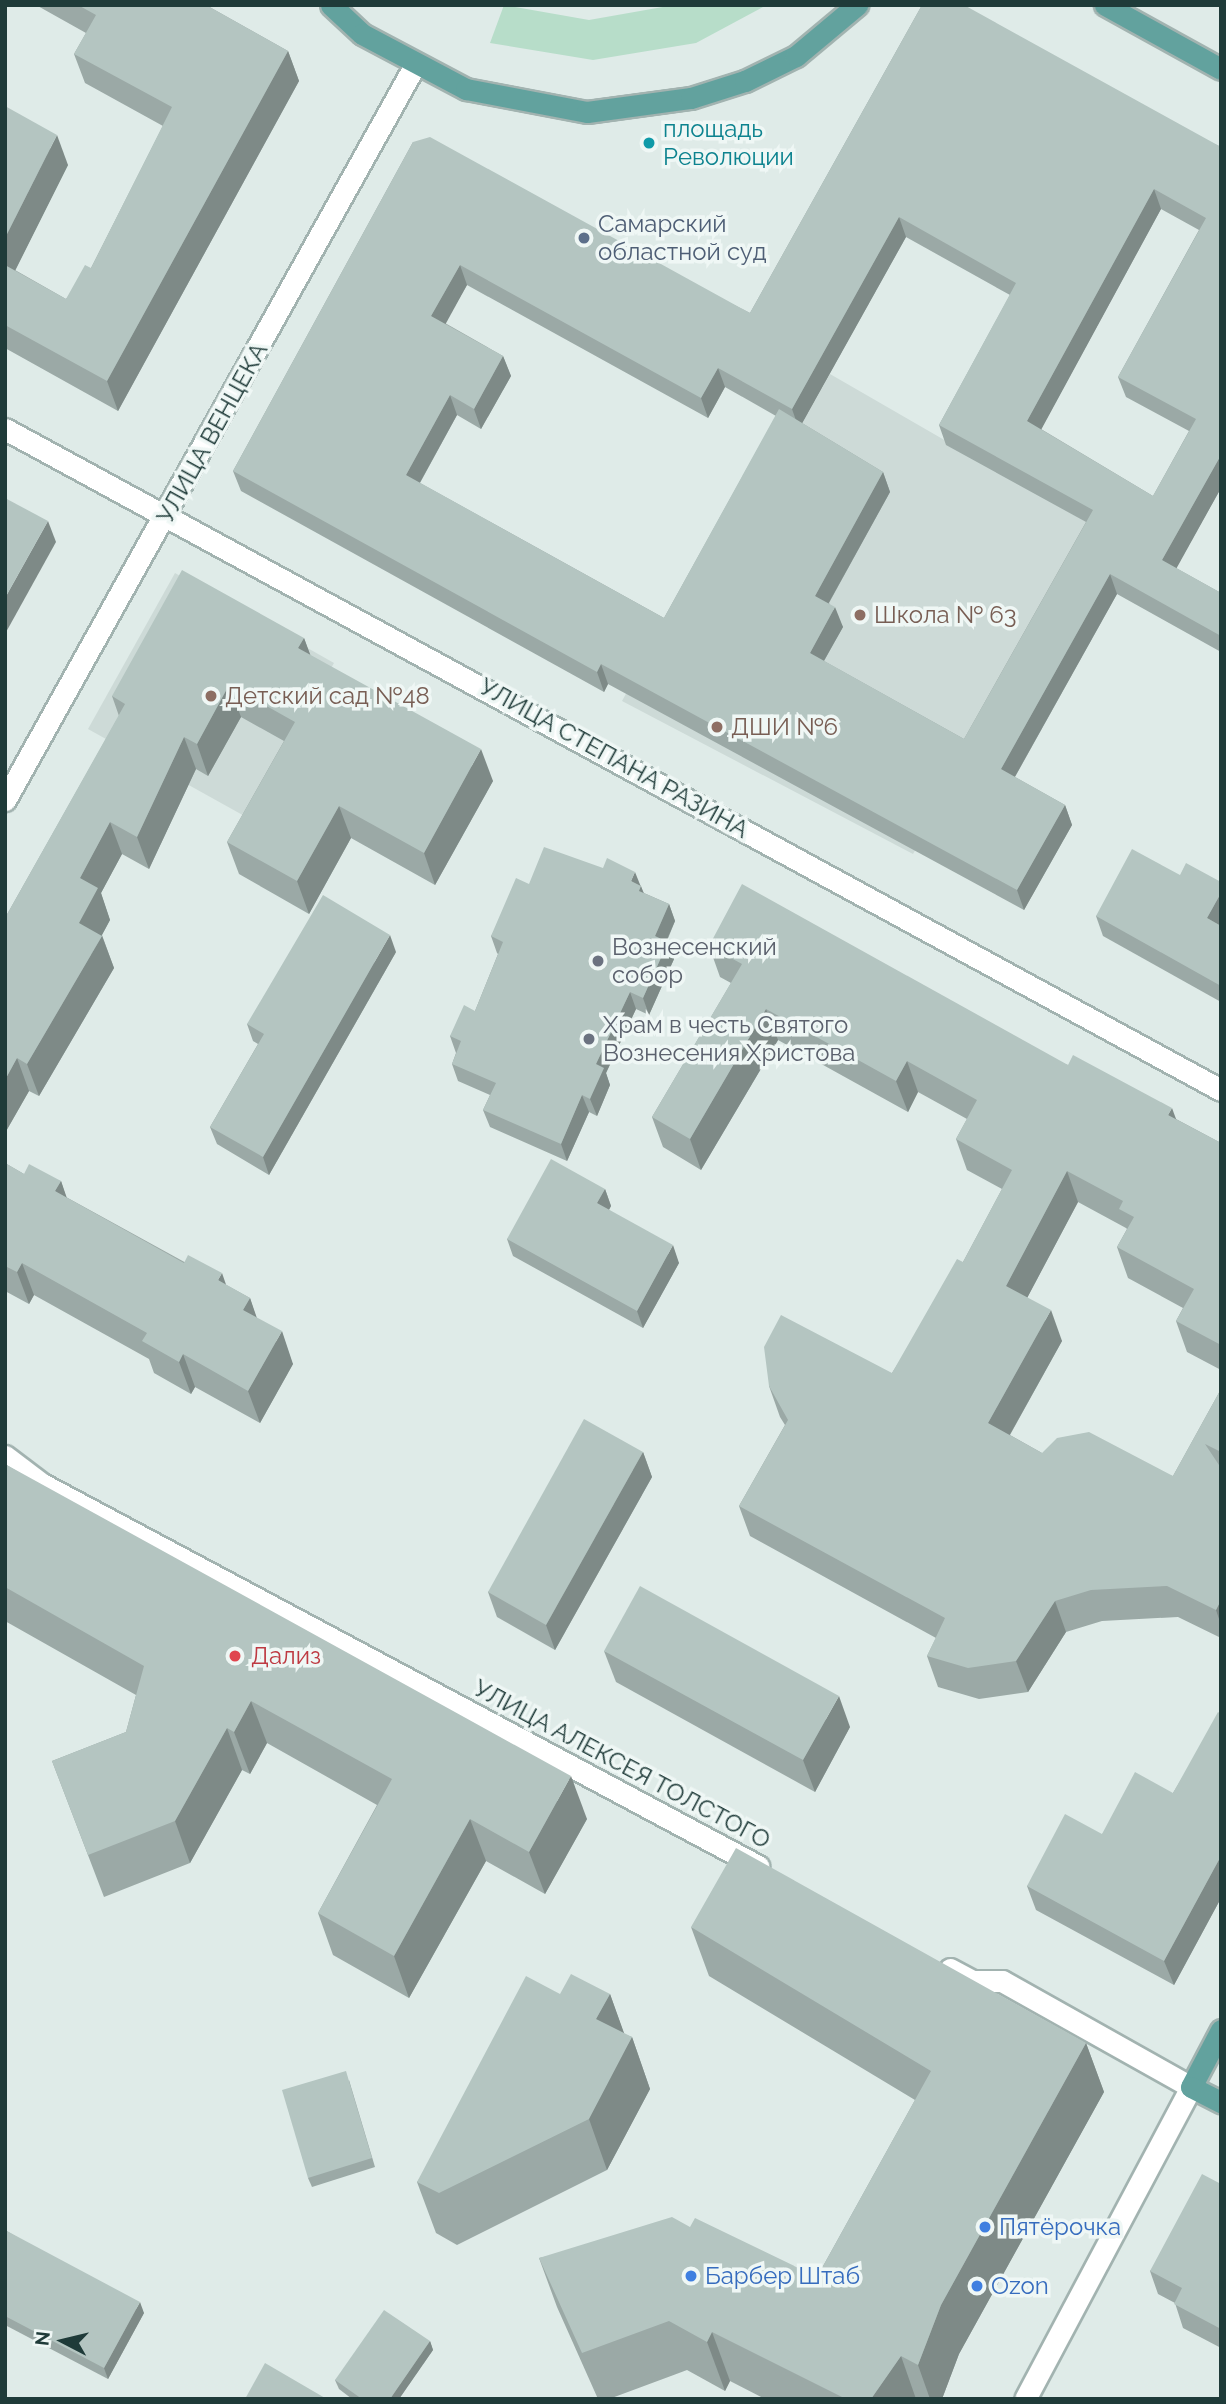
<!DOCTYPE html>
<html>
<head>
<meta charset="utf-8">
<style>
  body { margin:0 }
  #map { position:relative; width:1226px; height:2404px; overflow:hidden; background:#dfebe8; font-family:Raleway,sans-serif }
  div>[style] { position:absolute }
  .built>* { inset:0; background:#cddad7 }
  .green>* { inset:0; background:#b7ddc9 }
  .roads { filter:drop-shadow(2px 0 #a2b3b0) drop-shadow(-2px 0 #a2b3b0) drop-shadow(0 2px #a2b3b0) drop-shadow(0 -2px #a2b3b0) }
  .minor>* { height:21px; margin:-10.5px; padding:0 10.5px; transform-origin:10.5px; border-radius:10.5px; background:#fff }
  .major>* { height:21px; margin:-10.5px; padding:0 10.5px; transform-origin:10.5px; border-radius:10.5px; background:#62a29e }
  .wall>* { inset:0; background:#9ba9a6 }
  .shaded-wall>* { inset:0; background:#7e8a87 }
  .building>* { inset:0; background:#b4c5c1 }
  .dots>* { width:19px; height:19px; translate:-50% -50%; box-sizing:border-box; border:4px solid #eff7f5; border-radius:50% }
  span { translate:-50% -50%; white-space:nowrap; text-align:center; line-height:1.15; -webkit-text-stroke:7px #eff7f5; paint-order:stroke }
  .culture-label { font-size:24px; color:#0d838f }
  .left { translate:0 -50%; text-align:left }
  .service-label { font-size:24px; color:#4e5e75 }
  .street-label { font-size:24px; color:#1f3b39 }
  .education-label { font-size:24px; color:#785e54 }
  .worship-label { font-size:24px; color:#5b616d }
  .health-label { font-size:24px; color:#be3a42 }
  .shop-label { font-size:24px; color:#366cbe }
  .frame { position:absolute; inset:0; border:7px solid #1f3b39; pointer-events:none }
  .north { position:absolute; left:28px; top:2306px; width:70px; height:70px; -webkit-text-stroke:5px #eff7f5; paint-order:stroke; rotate:277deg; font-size:19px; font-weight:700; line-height:28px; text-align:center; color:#1f3b39 }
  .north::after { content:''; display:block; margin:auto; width:24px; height:32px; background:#1f3b39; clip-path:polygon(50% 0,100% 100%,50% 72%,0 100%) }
</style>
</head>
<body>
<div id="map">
  <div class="built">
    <i style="clip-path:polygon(830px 374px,1100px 530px,913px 854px,622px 701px,777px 416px,799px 429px)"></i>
    <i style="clip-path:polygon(175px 573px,334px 663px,248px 818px,88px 729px)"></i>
  </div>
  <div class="green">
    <i style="clip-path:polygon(504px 5px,589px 20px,674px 5px,767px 5px,696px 43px,593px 60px,490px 43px)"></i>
  </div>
  <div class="roads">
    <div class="minor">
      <i style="left:5px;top:429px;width:1384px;rotate:28.53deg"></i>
      <i style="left:5px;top:800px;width:842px;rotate:-60.85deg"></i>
      <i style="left:5px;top:1456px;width:46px;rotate:37.1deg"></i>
      <i style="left:42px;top:1484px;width:812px;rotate:28.08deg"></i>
      <i style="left:950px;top:1969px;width:26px;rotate:28deg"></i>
      <i style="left:973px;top:1981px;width:29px"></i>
      <i style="left:1002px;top:1981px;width:217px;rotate:29.3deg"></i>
      <i style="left:1191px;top:2087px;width:353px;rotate:118deg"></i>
    </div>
    <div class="major">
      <i style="left:331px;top:5px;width:42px;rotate:43.1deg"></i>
      <i style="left:362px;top:34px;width:118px;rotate:27.9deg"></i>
      <i style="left:466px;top:89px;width:123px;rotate:10.8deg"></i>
      <i style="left:587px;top:112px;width:105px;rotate:-7.7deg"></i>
      <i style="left:691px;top:98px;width:57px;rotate:-17.5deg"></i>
      <i style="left:745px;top:81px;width:57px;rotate:-26.1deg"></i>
      <i style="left:796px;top:56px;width:80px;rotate:-39.9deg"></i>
      <i style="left:1105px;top:5px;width:132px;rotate:28.9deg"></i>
      <i style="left:1221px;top:2030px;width:64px;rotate:117.8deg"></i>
      <i style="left:1191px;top:2087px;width:34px;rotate:27deg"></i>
    </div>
  </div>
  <div class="wall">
    <i style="clip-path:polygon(36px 5px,206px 5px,288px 51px,299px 81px,118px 411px,5px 348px,5px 106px,68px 165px,15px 270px,66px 299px,91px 268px,163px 126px,85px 83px,74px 54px,86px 33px)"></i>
    <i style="clip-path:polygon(evenodd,922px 5px,1221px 147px,1221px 488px,1176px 568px,1221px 593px,1221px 652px,1117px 594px,1015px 777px,1065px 805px,1072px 825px,1024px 910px,608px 684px,604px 692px,241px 491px,233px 471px,413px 142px,750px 313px,922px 5px,1161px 209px,1199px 230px,1118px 377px,1126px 397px,1189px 431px,1153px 496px,1041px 429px,1161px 209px,922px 5px,906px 237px,1010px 295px,939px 425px,946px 445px,1086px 522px,964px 739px,824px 661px,843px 627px,829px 603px,890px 492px,883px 472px,802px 423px,906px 237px,922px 5px,467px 285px,708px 418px,725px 387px,776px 416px,664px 618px,420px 483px,457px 415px,481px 429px,511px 376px,503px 356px,445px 323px,467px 285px)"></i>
    <i style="clip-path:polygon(304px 638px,310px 655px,493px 781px,435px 885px,351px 838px,309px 914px,239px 874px,227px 842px,284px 741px,241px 717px,208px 776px,196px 769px,149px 869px,122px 854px,101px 893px,110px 920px,102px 935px,114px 968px,39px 1096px,29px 1091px,5px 1133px,5px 918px,119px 716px,112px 696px)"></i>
    <i style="clip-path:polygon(1180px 875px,1221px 882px,1221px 1002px,1103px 936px,1096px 916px)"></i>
    <i style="clip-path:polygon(529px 884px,640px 885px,644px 893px,669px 904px,675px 921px,667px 941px,674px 959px,649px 1015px,636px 1009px,606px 1073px,610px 1085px,597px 1116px,589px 1112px,567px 1161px,490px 1127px,483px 1110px,490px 1095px,458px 1081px,452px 1064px,456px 1053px,450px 1036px,475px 1011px,498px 954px,497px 953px,491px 936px)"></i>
    <i style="clip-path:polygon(709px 946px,1068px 1065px,1176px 1119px,1221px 1143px,1221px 1370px,1187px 1352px,1176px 1321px,1183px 1308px,1128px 1278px,1117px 1247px,1127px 1229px,1126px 1228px,1078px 1202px,1027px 1298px,1062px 1341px,1010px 1435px,1042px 1453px,1173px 1476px,1221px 1389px,1221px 1638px,1178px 1617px,1102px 1621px,1066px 1632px,1028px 1692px,979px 1699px,938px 1687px,927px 1656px,936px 1638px,750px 1536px,739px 1506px,785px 1425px,780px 1417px,769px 1386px,892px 1373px,963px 1262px,1002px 1189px,967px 1170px,956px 1139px,967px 1119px,918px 1092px,908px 1112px,778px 1040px,701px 1170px,663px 1147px,652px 1117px,731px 983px,720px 977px)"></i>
    <i style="clip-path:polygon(396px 952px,269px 1175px,217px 1144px,210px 1127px,258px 1044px,253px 1041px,247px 1024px)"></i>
    <i style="clip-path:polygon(5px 1163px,24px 1174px,61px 1181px,66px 1197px,250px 1298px,256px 1317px,293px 1364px,260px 1423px,195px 1387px,191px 1394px,154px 1373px,149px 1359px,34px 1295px,29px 1304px,5px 1291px)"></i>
    <i style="clip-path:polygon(605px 1189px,611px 1206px,609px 1210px,679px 1263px,643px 1328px,513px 1256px,507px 1239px)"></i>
    <i style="clip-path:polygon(643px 1452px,652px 1477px,555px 1650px,497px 1617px,488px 1592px)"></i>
    <i style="clip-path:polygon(5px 1464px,587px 1819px,545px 1894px,486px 1861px,409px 1998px,333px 1955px,318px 1913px,377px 1805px,267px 1743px,250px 1774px,242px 1770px,190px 1863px,104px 1897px,52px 1761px,126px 1732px,136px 1695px,5px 1621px)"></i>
    <i style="clip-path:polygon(604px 1651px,850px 1727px,815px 1792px,616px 1682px)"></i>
    <i style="clip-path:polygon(1221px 1714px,1221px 1898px,1174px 1985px,1036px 1910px,1027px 1886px,1102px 1834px,1173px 1793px)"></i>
    <i style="clip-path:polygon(691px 1927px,1086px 2043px,1104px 2092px,959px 2354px,942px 2399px,765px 2399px,730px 2381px,725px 2391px,687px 2370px,609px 2399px,598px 2399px,557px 2307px,539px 2258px,690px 2227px,817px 2277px,915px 2100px,709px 1976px)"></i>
    <i style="clip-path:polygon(560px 1994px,610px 1994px,624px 2034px,632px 2037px,650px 2089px,607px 2170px,457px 2245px,436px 2233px,417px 2182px)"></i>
    <i style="clip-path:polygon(349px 2080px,375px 2167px,312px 2187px,308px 2178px)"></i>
    <i style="clip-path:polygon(1221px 2184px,1221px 2348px,1183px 2328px,1175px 2303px,1158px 2294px,1150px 2271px)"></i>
    <i style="clip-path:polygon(5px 2230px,144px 2313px,108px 2379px,5px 2325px)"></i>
    <i style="clip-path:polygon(430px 2341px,433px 2350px,399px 2399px,352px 2399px,339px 2389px,335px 2380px)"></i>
  </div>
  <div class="shaded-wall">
    <i style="clip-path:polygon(288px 51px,299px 81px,118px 411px,107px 381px)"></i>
    <i style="clip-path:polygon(57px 135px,68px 165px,6px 289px,5px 238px)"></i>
    <i style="clip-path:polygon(1154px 189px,1161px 209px,1035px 441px,1027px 421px)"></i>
    <i style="clip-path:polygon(899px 217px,906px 237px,799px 429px,792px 409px)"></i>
    <i style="clip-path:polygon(460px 265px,467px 285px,439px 336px,431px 316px)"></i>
    <i style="clip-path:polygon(503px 356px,511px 376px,481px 429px,474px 409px)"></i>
    <i style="clip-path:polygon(718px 368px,725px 387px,708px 418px,701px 398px)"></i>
    <i style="clip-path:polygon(450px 395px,457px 415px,413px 495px,406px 475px)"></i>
    <i style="clip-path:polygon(1221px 455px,1221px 488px,1170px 580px,1162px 560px)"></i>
    <i style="clip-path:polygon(883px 472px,890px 492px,822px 615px,815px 596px)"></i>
    <i style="clip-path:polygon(48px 521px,56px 542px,5px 634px,5px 598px)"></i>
    <i style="clip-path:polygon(1110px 574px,1117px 594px,1008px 789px,1001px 769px)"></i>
    <i style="clip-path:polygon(835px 607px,843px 627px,817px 673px,810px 653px)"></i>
    <i style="clip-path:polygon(304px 638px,316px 670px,298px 648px)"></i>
    <i style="clip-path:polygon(601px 664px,608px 684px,604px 692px,597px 672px)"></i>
    <i style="clip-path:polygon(229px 685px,241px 717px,208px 776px,197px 744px)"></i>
    <i style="clip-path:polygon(184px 737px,196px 769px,149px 869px,137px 837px)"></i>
    <i style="clip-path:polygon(481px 749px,493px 781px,435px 885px,424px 853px)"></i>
    <i style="clip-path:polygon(1065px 805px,1072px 825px,1024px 910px,1017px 890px)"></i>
    <i style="clip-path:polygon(339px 806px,351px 838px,309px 914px,297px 881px)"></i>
    <i style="clip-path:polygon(110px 822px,122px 854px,101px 893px,110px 920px,91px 955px,79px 923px,80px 878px)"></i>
    <i style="clip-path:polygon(635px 872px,641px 887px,641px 886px,647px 903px,631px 881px)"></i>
    <i style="clip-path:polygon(1221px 893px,1221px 926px,1207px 918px)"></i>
    <i style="clip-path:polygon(669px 904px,675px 921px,661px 953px,655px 936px)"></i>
    <i style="clip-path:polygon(390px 935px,396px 952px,269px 1175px,263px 1157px)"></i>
    <i style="clip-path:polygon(102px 936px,114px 968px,39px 1096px,27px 1064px)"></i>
    <i style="clip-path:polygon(668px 942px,674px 959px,649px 1015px,643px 998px)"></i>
    <i style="clip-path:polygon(630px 992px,636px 1009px,606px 1073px,610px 1085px,597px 1116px,590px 1099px,596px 1064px)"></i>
    <i style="clip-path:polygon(766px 1009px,778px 1040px,701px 1170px,690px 1139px)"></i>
    <i style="clip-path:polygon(17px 1058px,29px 1091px,5px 1133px,5px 1080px)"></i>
    <i style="clip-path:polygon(907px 1061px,918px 1092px,908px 1112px,896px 1081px)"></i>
    <i style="clip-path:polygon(582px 1095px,589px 1112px,567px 1161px,561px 1144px)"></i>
    <i style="clip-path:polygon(1172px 1108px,1183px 1138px,1168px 1115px)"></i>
    <i style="clip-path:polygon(1067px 1171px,1078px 1202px,1017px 1317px,1006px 1286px)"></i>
    <i style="clip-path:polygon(61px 1181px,72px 1213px,55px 1191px)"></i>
    <i style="clip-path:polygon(605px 1189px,611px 1206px,603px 1220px,597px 1203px)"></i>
    <i style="clip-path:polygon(673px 1245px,679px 1263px,643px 1328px,637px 1311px)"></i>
    <i style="clip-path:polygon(22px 1263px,34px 1295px,29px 1304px,17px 1272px)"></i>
    <i style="clip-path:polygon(222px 1273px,233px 1305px,218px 1280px)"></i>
    <i style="clip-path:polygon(250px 1298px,261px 1330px,243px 1310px)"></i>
    <i style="clip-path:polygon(1051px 1310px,1062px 1341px,999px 1454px,988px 1423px)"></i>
    <i style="clip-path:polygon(282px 1331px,293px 1364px,260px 1423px,248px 1391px)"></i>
    <i style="clip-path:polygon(183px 1354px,195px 1387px,191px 1394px,179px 1362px)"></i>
    <i style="clip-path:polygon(643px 1452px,652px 1477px,555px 1650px,546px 1625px)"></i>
    <i style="clip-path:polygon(1221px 1600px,1221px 1625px,1216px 1610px)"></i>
    <i style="clip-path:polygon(1055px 1601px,1066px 1632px,1028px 1692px,1016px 1661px)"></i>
    <i style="clip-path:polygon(839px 1696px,850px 1727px,815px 1792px,803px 1760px)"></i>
    <i style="clip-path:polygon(251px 1701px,267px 1743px,250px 1774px,234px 1732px)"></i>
    <i style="clip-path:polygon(227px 1728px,242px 1770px,190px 1863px,175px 1821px)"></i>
    <i style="clip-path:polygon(571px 1776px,587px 1819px,545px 1894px,529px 1852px)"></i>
    <i style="clip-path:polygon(470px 1819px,486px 1861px,409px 1998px,394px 1956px)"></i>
    <i style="clip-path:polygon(1221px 1856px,1221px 1898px,1174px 1985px,1164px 1961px)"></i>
    <i style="clip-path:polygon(610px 1994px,628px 2044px,632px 2037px,650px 2089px,607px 2170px,589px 2119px,596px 2019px)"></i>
    <i style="clip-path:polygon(1086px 2043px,1104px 2092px,959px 2354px,942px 2399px,930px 2399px,918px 2365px,941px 2305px)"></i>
    <i style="clip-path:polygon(140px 2302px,144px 2313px,108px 2379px,104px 2368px)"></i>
    <i style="clip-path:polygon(712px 2332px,730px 2381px,725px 2391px,707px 2342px)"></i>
    <i style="clip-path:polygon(430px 2341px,433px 2350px,399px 2399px,390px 2399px)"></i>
    <i style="clip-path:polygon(901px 2356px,916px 2399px,871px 2399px)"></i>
  </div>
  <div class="building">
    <i style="clip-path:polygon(78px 5px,206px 5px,288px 51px,107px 381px,5px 325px,5px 265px,66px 299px,85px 265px,91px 268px,172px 107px,74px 54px,96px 15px)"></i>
    <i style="clip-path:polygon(evenodd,922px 5px,964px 5px,1221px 147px,1221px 455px,1162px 560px,1221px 593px,1221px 636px,1110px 574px,1001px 769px,1065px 805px,1017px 890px,601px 664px,597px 672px,233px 471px,413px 142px,430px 137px,750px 313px,922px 5px,1154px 189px,1206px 218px,1118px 377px,1196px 419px,1153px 496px,1027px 421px,1154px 189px,922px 5px,899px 217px,1016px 283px,939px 425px,1093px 510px,964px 739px,810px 653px,835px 607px,815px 596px,883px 472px,779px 409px,664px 618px,406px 475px,450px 395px,474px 409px,503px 356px,431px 316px,460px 265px,701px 398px,718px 368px,792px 409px,899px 217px)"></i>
    <i style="clip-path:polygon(5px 106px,57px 135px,5px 238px)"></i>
    <i style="clip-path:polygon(5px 498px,48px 521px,5px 598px)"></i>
    <i style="clip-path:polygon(182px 570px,304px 638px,298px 648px,481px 749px,424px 853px,339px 806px,297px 881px,227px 842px,295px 722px,229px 685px,197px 744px,184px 737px,137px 837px,110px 822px,80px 878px,98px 888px,79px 923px,102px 936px,27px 1064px,17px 1058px,5px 1080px,5px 918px,125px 704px,112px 696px)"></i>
    <i style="clip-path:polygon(544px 847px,603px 868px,607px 858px,635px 872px,631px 881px,641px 886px,639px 891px,669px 904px,655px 936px,668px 942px,643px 998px,630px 992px,596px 1064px,604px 1068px,590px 1099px,582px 1095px,561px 1144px,483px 1110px,496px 1083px,452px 1064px,461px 1041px,450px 1036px,464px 1005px,475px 1011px,503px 942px,491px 936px,516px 878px,529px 884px)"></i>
    <i style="clip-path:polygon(1132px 849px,1180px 875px,1186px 863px,1221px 882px,1221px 893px,1207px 918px,1221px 926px,1221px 986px,1096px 916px)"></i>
    <i style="clip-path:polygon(742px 884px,1068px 1065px,1073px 1055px,1172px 1108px,1168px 1115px,1221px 1143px,1221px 1345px,1176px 1321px,1194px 1289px,1117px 1247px,1134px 1217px,1119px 1209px,1123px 1201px,1067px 1171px,1006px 1286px,1051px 1310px,988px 1423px,1042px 1453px,1057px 1438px,1089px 1432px,1173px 1476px,1221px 1389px,1221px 1452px,1205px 1444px,1221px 1468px,1221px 1600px,1216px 1610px,1167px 1586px,1091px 1590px,1055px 1601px,1016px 1661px,968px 1668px,927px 1656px,945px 1618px,739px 1506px,788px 1420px,769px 1386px,764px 1347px,781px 1315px,892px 1373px,957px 1259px,963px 1262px,1012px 1170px,956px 1139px,977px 1100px,907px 1061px,896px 1081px,766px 1009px,690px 1139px,652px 1117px,742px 964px,709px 946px)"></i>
    <i style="clip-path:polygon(323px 895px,390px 935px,263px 1157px,210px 1127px,264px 1034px,247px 1024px)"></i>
    <i style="clip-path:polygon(551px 1159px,605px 1189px,597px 1203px,673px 1245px,637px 1311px,507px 1239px)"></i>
    <i style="clip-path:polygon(5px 1163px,24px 1174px,29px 1164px,61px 1181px,55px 1191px,184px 1263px,188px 1255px,222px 1273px,218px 1280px,250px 1298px,243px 1310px,282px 1331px,248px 1391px,183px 1354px,179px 1362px,142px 1341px,147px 1333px,22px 1263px,17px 1272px,5px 1266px)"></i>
    <i style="clip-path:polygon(584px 1419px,643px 1452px,546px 1625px,488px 1592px)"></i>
    <i style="clip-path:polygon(5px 1464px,571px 1776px,529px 1852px,470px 1819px,394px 1956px,318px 1913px,392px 1779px,251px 1701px,234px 1732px,227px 1728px,175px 1821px,88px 1855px,52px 1761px,126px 1732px,144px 1666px,5px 1587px)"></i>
    <i style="clip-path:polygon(640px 1586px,839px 1696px,803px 1760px,604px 1651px)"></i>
    <i style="clip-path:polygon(1218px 1712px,1221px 1714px,1221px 1856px,1164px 1961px,1027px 1886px,1065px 1814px,1102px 1834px,1135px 1772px,1173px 1793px)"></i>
    <i style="clip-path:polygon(736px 1848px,1086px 2043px,941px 2305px,918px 2365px,901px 2356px,871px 2399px,846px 2399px,712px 2332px,707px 2342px,669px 2321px,582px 2353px,539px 2258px,672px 2217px,690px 2227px,695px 2218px,817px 2277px,931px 2071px,691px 1927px)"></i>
    <i style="clip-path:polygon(571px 1974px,610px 1994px,596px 2019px,632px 2037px,589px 2119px,439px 2193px,417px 2182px,526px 1976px,560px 1994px)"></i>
    <i style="clip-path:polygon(346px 2071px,372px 2158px,308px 2178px,282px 2090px)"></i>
    <i style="clip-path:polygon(1202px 2174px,1221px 2184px,1221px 2329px,1174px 2304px,1182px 2288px,1150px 2271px)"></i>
    <i style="clip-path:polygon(5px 2230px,140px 2302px,104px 2368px,5px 2316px)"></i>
    <i style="clip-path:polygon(384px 2310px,430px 2341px,390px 2399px,362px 2399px,335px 2380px)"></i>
    <i style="clip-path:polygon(265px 2363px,325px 2398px,324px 2399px,245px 2399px)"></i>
  </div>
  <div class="dots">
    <i style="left:649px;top:143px;background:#0f9aa8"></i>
    <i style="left:584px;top:238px;background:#5c6f8a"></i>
    <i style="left:860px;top:615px;background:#8d6e63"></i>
    <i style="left:211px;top:696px;background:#8d6e63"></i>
    <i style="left:717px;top:727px;background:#8d6e63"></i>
    <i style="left:598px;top:961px;background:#6b7280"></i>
    <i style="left:589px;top:1039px;background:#6b7280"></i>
    <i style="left:235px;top:1656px;background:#e0444e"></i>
    <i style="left:985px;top:2227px;background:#3f7fe0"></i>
    <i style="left:691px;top:2276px;background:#3f7fe0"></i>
    <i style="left:977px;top:2286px;background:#3f7fe0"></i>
  </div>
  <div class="culture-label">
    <span class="left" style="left:663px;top:143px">площадь<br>Революции</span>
  </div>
  <div class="service-label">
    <span class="left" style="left:598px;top:238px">Самарский<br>областной суд</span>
  </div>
  <div class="street-label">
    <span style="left:212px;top:433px;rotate:-61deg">УЛИЦА ВЕНЦЕКА</span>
    <span style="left:614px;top:758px;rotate:29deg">УЛИЦА СТЕПАНА РАЗИНА</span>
    <span style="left:622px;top:1764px;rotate:28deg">УЛИЦА АЛЕКСЕЯ ТОЛСТОГО</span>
  </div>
  <div class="education-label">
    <span class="left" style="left:874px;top:615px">Школа № 63</span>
    <span class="left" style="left:225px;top:696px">Детский сад №48</span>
    <span class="left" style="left:731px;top:727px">ДШИ №6</span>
  </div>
  <div class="worship-label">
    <span class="left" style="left:612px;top:961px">Вознесенский<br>собор</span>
    <span class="left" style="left:603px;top:1039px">Храм в честь Святого<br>Вознесения Христова</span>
  </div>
  <div class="health-label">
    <span class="left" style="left:251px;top:1656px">Дализ</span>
  </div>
  <div class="shop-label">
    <span class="left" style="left:999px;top:2227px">Пятёрочка</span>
    <span class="left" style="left:705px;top:2276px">Барбер Штаб</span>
    <span class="left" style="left:991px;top:2286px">Ozon</span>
  </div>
  <div class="frame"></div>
  <div class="north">N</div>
</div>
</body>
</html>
